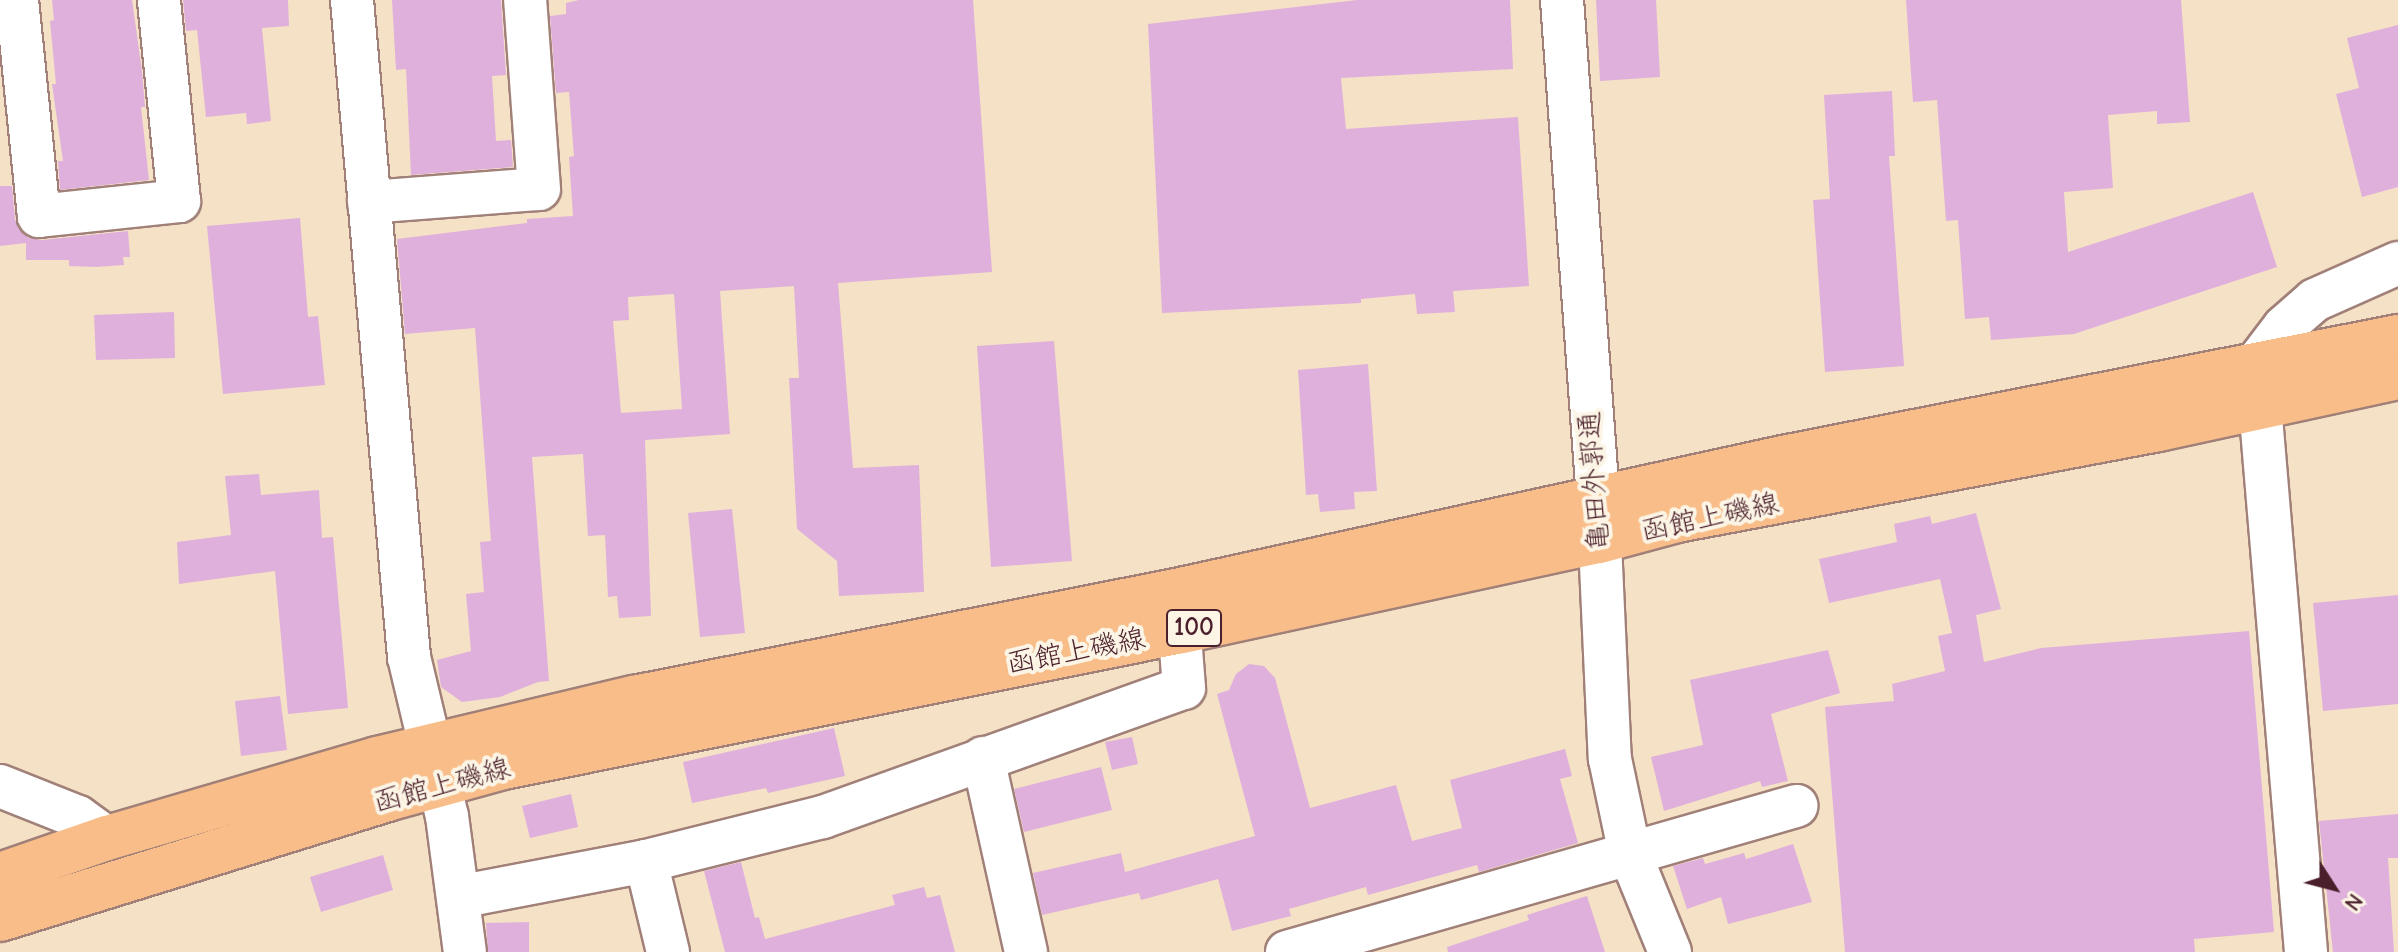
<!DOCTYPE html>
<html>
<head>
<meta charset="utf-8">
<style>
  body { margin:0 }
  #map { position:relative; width:2398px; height:952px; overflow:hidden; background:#f5e1c5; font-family:"Comic Neue","Klee One",sans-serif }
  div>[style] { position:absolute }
  .building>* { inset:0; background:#dfb0dc }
  .roads { filter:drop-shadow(2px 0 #a08078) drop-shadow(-2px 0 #a08078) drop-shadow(0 2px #a08078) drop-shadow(0 -2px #a08078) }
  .minor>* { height:42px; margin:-21px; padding:0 21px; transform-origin:21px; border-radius:21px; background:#fff }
  .major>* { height:44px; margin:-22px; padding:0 22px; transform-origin:22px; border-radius:22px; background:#f8bd89 }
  span { translate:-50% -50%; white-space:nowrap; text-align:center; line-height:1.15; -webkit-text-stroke:8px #fcf5e5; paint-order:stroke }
  .shield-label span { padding:2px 6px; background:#fcf5e5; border:2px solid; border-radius:6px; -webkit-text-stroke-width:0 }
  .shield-label { font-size:26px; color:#4a1f2b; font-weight:700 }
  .street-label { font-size:28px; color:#4a1f2b }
  .north { position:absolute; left:2294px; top:848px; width:80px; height:80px; -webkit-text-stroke:6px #fcf5e5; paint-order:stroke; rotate:126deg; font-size:22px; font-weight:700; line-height:32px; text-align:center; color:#4a1f2b }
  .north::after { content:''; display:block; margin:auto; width:28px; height:36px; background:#4a1f2b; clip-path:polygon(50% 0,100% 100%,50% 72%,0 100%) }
</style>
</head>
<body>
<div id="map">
  <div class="building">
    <i style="clip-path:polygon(52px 0,132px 0,142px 71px,145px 107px,141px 107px,149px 180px,60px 190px,58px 161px,63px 161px,52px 84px,56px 84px,50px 21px,54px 20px)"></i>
    <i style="clip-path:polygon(183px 0,288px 0,289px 26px,262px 28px,271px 121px,247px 124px,246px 113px,206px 117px,197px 30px,186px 31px)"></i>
    <i style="clip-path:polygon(392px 0,501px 0,506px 75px,492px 76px,496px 141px,511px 140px,513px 167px,411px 175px,406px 69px,396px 70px)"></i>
    <i style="clip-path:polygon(evenodd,579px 0,973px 0,992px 272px,838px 283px,853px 468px,919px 465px,924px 592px,839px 596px,837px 561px,797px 529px,789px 378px,799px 378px,794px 286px,720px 291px,730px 434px,645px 440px,651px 616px,619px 618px,617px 596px,608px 597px,605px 535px,588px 536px,583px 454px,532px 457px,549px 681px,538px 682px,500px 697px,462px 702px,441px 687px,437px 660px,471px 651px,466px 594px,484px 592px,480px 542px,491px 541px,475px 328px,405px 334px,397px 239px,527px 223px,527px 219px,573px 216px,569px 157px,574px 156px,569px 92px,556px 93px,550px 16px,566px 14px,566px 3px,579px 0,674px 294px,682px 409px,621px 413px,613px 321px,629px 320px,628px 297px,674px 294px)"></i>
    <i style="clip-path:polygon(1357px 0,1510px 0,1513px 69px,1341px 78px,1346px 129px,1518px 117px,1529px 286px,1453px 291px,1455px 312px,1417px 314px,1415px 294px,1361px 299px,1361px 303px,1162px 313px,1148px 24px)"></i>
    <i style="clip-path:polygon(1596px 0,1656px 0,1660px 77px,1600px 81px)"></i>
    <i style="clip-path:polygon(1906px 0,2181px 0,2190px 122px,2157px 124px,2157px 111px,2108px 115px,2113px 188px,2064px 192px,2068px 252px,2253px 192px,2277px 267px,2074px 334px,1991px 340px,1989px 317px,1965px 319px,1958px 220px,1946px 221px,1937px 100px,1913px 102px)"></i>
    <i style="clip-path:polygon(2398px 25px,2398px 187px,2362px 197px,2336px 94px,2359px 88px,2347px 38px)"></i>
    <i style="clip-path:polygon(1892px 91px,1895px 156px,1889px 156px,1904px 366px,1825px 372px,1813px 200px,1830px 199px,1824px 95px)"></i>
    <i style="clip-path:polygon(0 186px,12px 186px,15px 219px,19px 229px,29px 238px,42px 240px,128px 231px,130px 257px,123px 257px,124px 265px,96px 267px,69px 266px,69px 260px,26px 260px,26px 243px,0 246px)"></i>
    <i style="clip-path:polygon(300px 218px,308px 317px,318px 316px,325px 385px,223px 394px,207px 226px)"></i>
    <i style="clip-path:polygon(174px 312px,175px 358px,96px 360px,94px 315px)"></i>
    <i style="clip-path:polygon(1054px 341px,1072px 561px,991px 567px,977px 346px)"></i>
    <i style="clip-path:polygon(1368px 364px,1377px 491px,1354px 492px,1355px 509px,1320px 512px,1318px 494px,1306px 495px,1298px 370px)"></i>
    <i style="clip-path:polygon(259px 474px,261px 495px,319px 490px,322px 538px,333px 537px,348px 708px,288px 714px,275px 571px,179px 584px,177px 542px,231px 535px,225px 476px)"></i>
    <i style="clip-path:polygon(732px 509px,745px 633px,700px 637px,688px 513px)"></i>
    <i style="clip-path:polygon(1976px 513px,2001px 609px,1976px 615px,1984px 662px,2041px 648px,2249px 631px,2274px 932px,2194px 939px,2195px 952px,1845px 952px,1825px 707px,1894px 701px,1892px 684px,1945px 671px,1938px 636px,1952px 633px,1940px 579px,1829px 603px,1819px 559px,1897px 542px,1894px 524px,1930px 516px,1932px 524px)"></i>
    <i style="clip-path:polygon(2398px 595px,2398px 704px,2323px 711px,2313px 603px)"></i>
    <i style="clip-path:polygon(1828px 650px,1840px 693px,1771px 714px,1788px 781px,1762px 787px,1760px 781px,1664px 811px,1651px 757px,1703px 745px,1690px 680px)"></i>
    <i style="clip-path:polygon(1249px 664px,1264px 666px,1275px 678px,1310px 808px,1396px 785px,1412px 841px,1462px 828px,1450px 780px,1565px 749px,1572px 776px,1560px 779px,1578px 843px,1479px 872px,1477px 865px,1368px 895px,1366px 887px,1289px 909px,1291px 916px,1232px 931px,1218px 879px,1141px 900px,1139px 893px,1042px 915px,1033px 873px,1121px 853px,1125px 872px,1255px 836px,1217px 694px,1229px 690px,1236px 674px)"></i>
    <i style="clip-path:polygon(280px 696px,287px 750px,241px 756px,235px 701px)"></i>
    <i style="clip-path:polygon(834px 728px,845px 776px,768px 793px,766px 788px,692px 803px,683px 762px)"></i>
    <i style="clip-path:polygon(1132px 737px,1138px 764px,1112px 770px,1105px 742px)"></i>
    <i style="clip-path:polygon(1101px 767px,1112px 810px,1024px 832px,1014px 789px)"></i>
    <i style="clip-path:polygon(571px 794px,578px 827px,530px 838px,522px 806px)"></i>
    <i style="clip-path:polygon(2398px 814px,2398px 858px,2388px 858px,2394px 952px,2333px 952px,2319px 821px)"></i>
    <i style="clip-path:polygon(1793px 844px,1812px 902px,1728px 924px,1721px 897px,1687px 909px,1673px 866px,1703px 858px,1705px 864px,1744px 853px,1746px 859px)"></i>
    <i style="clip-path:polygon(383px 855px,393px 890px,321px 912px,310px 877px)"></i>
    <i style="clip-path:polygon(741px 862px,755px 918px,759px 917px,765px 939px,895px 905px,892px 895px,924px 887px,927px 898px,940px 895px,955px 952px,725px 952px,704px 871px)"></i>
    <i style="clip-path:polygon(1587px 896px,1605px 952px,1448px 952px,1447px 947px,1529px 920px,1527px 915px)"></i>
    <i style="clip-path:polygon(529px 922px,529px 952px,488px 952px,486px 923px)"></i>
  </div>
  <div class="roads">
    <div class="minor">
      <i style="left:17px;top:0;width:217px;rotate:84.2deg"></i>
      <i style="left:39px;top:216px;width:141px;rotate:-6.1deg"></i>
      <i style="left:179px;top:201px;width:202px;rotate:-95.7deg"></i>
      <i style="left:352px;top:0;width:659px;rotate:85.04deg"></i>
      <i style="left:409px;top:657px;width:163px;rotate:76.6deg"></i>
      <i style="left:447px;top:816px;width:137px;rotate:82.5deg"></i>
      <i style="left:1562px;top:0;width:500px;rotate:85.87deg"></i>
      <i style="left:1598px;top:499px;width:260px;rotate:87.4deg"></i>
      <i style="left:1610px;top:759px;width:97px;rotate:78.1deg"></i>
      <i style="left:1630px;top:854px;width:106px;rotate:67.8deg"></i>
      <i style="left:369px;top:202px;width:170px;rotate:-4.4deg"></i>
      <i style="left:539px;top:189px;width:190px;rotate:-94.2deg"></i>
      <i style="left:983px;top:758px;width:199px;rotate:77.5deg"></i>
      <i style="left:0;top:786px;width:84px;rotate:21.7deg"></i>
      <i style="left:78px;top:817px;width:36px;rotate:36deg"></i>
      <i style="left:646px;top:861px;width:94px;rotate:76.4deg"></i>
      <i style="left:458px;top:897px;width:191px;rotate:-10.8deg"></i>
      <i style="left:646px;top:861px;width:182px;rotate:-14deg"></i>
      <i style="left:823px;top:817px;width:383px;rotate:-19.7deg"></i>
      <i style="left:1184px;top:688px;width:90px;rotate:-94.4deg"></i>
      <i style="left:1287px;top:952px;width:530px;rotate:-16deg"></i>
      <i style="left:2306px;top:952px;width:549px;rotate:-94.81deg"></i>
      <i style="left:2260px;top:405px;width:38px;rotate:-101deg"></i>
      <i style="left:2253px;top:368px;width:51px;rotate:-52.9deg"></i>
      <i style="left:2284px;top:327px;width:41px;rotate:-41.1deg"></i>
      <i style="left:2315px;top:300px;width:91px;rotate:-24deg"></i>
    </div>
    <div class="major">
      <i style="left:0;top:875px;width:113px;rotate:-19.1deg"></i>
      <i style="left:107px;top:838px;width:281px;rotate:-16.3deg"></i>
      <i style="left:377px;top:759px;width:264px;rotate:-13.4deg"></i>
      <i style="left:634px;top:698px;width:552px;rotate:-11.17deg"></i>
      <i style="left:1176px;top:591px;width:621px;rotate:-12.36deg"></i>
      <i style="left:1783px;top:458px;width:627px;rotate:-11.13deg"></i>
      <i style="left:0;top:919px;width:405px;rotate:-17.2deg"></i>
      <i style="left:387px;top:799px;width:120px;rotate:-15.4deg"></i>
      <i style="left:503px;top:767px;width:692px;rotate:-11.33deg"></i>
      <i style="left:1182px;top:631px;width:427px;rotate:-12.2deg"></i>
      <i style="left:1599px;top:541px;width:81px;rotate:-15.1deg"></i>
      <i style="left:1677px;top:520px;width:490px;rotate:-10.7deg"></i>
      <i style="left:2158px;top:429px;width:246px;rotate:-12.2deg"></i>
    </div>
  </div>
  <div class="shield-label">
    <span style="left:1194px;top:628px">100</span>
  </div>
  <div class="street-label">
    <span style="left:1594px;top:481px;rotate:-94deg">亀田外郭通</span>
    <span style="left:1710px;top:517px;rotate:-12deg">函館上磯線</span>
    <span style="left:1076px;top:651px;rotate:-11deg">函館上磯線</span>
    <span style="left:442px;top:785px;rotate:-15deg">函館上磯線</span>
  </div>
  <div class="north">N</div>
</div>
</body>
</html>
